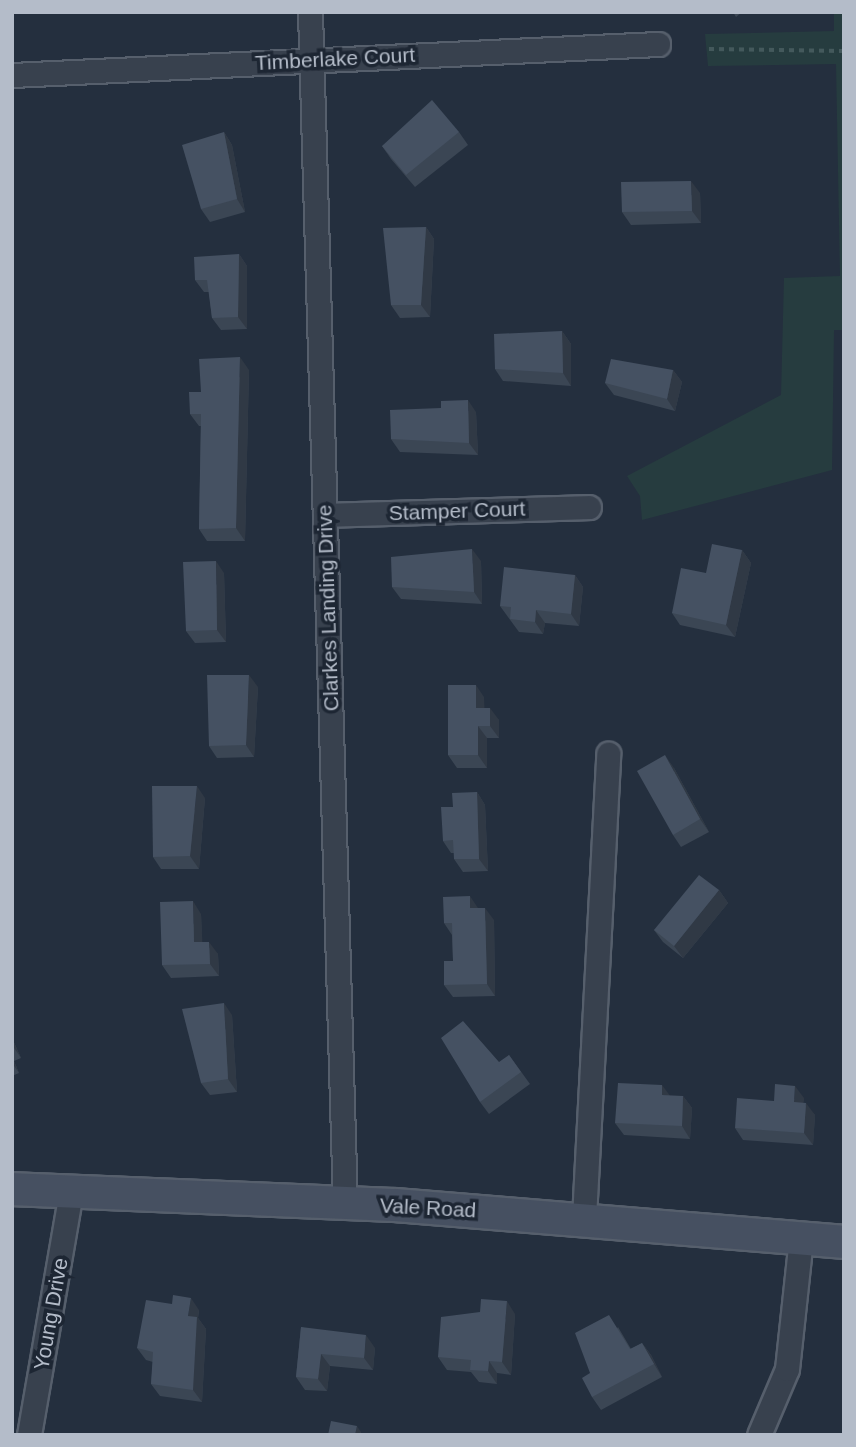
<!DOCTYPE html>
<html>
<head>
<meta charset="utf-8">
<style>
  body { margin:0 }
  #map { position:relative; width:856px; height:1447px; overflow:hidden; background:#242f3e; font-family:Arial,sans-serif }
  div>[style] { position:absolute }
  .green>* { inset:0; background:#263c3f }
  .path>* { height:3.5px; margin-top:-1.75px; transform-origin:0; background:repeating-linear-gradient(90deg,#44595c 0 5px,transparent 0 10px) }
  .roads { filter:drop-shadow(2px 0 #565f6c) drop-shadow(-2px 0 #565f6c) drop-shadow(0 2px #565f6c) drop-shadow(0 -2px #565f6c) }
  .minor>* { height:23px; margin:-11.5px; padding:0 11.5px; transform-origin:11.5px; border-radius:11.5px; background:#38414e }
  .secondary>* { height:32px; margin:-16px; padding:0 16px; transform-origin:16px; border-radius:16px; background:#465061 }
  .wall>* { inset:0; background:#3b4654 }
  .shaded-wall>* { inset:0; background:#303945 }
  .building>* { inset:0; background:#455162 }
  span { translate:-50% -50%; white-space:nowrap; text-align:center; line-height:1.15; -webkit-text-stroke:7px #1d2633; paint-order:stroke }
  .street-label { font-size:21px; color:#b4bcc9 }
  .frame { position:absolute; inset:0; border:14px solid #b4bcc9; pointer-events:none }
</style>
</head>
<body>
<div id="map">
  <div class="green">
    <i style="clip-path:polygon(834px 12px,844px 12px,844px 330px,834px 330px,832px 470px,642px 520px,640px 496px,627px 476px,781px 395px,784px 278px,840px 276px,836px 64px,708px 66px,705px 34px,834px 31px)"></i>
  </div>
  <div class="path">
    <i style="left:709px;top:49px;width:135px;rotate:0.8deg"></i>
  </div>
  <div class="roads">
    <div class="minor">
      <i style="left:310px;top:12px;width:1192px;rotate:88.32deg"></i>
      <i style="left:12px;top:75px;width:647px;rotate:-2.75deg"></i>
      <i style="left:325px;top:515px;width:264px;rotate:-1.7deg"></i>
      <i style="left:584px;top:1218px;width:465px;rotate:-87deg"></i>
      <i style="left:29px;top:1435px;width:246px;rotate:-80.2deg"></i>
      <i style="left:759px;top:1435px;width:72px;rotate:-67deg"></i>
      <i style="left:787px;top:1369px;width:132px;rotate:-83.9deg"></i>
    </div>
    <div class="secondary">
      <i style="left:12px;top:1189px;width:384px;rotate:2.4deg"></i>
      <i style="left:396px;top:1205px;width:450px;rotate:4.7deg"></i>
    </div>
  </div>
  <div class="wall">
    <i style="clip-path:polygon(733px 12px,742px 12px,736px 17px)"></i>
    <i style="clip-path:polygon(224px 132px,232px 145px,245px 212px,210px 222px,201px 209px)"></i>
    <i style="clip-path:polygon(459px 132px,468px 145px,415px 187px,391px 159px,382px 146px)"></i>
    <i style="clip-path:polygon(700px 193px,701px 223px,631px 225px,622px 212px)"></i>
    <i style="clip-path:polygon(426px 227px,434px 239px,430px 317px,400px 318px,391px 305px)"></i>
    <i style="clip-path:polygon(239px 254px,247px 266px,247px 329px,221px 330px,212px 318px,209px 292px,204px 292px,195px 280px)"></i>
    <i style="clip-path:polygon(562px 331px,571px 344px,571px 386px,503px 381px,495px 369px)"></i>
    <i style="clip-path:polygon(249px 370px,245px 541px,207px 541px,199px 529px,201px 426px,199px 426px,190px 414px)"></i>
    <i style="clip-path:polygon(673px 370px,682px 382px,675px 411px,614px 395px,605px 383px)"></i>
    <i style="clip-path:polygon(441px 408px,476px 412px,478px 455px,400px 452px,391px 439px)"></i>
    <i style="clip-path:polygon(742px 550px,751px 563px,735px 637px,680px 625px,672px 613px,706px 573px)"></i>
    <i style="clip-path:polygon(481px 561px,482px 604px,401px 599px,392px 587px)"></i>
    <i style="clip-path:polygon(224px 573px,226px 642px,195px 643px,186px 631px)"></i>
    <i style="clip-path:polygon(575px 575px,583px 587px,579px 626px,545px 623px,543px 634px,519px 632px,500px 606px)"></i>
    <i style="clip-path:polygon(258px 687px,254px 757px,217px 758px,209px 746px)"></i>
    <i style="clip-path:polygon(484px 697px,484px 708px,499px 720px,499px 738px,487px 738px,487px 768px,457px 768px,448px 755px)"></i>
    <i style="clip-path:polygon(674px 768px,709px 832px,681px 847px,673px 835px)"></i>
    <i style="clip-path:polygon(477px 792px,485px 805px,488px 871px,463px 872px,454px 859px,454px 853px,451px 853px,443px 841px,453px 807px)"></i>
    <i style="clip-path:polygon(205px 798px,199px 869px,161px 869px,153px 857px)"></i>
    <i style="clip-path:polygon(719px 890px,728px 903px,683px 958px,663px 942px,654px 930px)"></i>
    <i style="clip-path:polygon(201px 914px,202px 942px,218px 954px,219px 976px,171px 978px,162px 965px)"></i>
    <i style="clip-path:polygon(494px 920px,495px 996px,453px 997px,444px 985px,453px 961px,452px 935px,444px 923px)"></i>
    <i style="clip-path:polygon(232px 1015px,237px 1092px,210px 1095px,201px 1083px)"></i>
    <i style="clip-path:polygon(12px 1038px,21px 1058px,14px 1061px,19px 1073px,12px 1076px)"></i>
    <i style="clip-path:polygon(509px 1055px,530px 1084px,489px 1114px,480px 1102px)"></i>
    <i style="clip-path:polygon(670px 1096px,683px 1096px,692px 1108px,690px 1139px,624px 1135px,615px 1123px)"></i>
    <i style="clip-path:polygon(804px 1098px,803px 1103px,815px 1115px,813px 1145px,743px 1140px,735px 1128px,774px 1101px)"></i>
    <i style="clip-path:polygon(199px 1310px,198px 1318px,206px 1329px,202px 1402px,160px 1396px,151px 1384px,153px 1362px,146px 1360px,137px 1348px)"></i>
    <i style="clip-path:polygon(515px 1314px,511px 1375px,497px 1373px,497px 1384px,479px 1382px,471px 1372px,447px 1370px,438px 1357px)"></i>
    <i style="clip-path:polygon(301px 1327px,375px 1348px,373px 1370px,330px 1366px,327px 1391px,305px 1390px,296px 1377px)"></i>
    <i style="clip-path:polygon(618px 1327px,631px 1349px,642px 1343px,651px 1355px,662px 1377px,601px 1410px,592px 1397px,590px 1373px)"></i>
  </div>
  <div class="shaded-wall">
    <i style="clip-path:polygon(224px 132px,232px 145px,245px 212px,237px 199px)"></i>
    <i style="clip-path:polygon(691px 181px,700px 193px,701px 223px,692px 211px)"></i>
    <i style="clip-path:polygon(426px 227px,434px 239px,430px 317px,421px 305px)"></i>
    <i style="clip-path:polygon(239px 254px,247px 266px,247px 329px,238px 317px)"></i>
    <i style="clip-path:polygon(562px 331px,571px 344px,571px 386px,563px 373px)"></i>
    <i style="clip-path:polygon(240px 357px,249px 370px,245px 541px,236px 528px)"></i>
    <i style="clip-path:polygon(673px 370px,682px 382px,675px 411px,667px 399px)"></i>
    <i style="clip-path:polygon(468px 400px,476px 412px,478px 455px,469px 443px)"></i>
    <i style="clip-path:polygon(472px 549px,481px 561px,482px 604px,474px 592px)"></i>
    <i style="clip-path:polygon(742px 550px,751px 563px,735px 637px,726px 625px)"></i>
    <i style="clip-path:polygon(216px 561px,224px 573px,226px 642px,217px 630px)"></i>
    <i style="clip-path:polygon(575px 575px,583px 587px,579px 626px,571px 614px)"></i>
    <i style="clip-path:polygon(536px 610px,545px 623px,543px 634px,535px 622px)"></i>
    <i style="clip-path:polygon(249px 675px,258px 687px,254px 757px,246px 745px)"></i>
    <i style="clip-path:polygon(476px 685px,484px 697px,485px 720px,476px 708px)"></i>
    <i style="clip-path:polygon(490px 708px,499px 720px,499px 738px,490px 726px)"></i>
    <i style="clip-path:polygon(478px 726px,487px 738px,487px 768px,478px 755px)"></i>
    <i style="clip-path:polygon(665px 755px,674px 768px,709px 832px,700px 819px)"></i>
    <i style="clip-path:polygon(197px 786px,205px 798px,199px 869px,190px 856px)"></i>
    <i style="clip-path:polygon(477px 792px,485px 805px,488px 871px,479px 859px)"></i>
    <i style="clip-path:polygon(719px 890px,728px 903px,683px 958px,674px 946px)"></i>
    <i style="clip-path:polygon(470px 896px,478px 908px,470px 908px)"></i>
    <i style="clip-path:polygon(193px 901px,201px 914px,203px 955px,194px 942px)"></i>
    <i style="clip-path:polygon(485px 908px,494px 920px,495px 996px,487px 984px)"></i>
    <i style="clip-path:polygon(209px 942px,218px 954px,219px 976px,210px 964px)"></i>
    <i style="clip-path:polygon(224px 1003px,232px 1015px,237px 1092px,228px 1079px)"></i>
    <i style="clip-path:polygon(12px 1038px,21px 1058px,12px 1045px)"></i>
    <i style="clip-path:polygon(12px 1057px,14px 1061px,19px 1073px,12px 1063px)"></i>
    <i style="clip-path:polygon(662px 1085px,671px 1097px,662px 1095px)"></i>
    <i style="clip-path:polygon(795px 1086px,804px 1098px,802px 1115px,794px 1102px)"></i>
    <i style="clip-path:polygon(683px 1096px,692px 1108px,690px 1139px,682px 1126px)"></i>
    <i style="clip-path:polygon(806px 1103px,815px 1115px,813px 1145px,804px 1133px)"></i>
    <i style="clip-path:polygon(191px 1298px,199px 1310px,198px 1318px,206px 1329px,202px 1402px,193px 1390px,188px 1316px)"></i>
    <i style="clip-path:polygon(507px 1301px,515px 1314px,511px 1375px,502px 1362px)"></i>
    <i style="clip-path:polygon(366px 1335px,375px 1348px,373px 1370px,364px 1358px)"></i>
    <i style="clip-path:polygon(642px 1343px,651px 1355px,662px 1377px,654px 1364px)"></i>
    <i style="clip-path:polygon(321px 1354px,330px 1366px,327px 1391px,318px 1379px)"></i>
    <i style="clip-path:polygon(489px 1361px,497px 1373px,497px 1384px,488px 1371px)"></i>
    <i style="clip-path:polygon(357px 1426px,361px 1432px,361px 1435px,355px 1435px)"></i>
  </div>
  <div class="building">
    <i style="clip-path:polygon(432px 100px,459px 132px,406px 175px,382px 146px)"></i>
    <i style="clip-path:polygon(224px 132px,237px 199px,201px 209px,182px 145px)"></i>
    <i style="clip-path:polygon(691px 181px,692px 211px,622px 212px,621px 182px)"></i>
    <i style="clip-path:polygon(426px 227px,421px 305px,391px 305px,383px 228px)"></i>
    <i style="clip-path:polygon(239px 254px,238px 317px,212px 318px,207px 280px,195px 280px,194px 257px)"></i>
    <i style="clip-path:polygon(562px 331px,563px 373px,495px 369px,494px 334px)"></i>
    <i style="clip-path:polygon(240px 357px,236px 528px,199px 529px,201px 414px,190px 414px,189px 392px,201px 392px,199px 359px)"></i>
    <i style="clip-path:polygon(611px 359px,673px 370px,667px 399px,605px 383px)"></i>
    <i style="clip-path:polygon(468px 400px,469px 443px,391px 439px,390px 410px,441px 408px,441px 401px)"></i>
    <i style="clip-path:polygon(712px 544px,742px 550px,726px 625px,672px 613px,681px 568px,706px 573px)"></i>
    <i style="clip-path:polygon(472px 549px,474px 592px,392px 587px,391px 557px)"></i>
    <i style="clip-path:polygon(216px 561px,217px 630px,186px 631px,183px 562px)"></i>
    <i style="clip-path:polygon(504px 567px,575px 575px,571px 614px,536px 610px,535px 622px,510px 619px,511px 607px,500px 606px)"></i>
    <i style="clip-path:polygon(207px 675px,249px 675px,246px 745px,209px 746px)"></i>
    <i style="clip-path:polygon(448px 685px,476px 685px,476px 708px,490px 708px,490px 726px,478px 726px,478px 755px,448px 755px)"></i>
    <i style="clip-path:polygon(665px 755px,700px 819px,673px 835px,637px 771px)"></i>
    <i style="clip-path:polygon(152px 786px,197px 786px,190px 856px,153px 857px)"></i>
    <i style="clip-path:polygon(477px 792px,479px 859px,454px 859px,453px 840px,443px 841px,441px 807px,453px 807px,452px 793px)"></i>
    <i style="clip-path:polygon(699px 875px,719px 890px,674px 946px,654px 930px)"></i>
    <i style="clip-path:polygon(470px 896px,470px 908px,485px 908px,487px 984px,444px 985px,444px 961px,453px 961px,452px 923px,444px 923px,443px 897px)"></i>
    <i style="clip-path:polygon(193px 901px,194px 942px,209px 942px,210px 964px,162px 965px,160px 902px)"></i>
    <i style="clip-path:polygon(224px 1003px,228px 1079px,201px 1083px,182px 1009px)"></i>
    <i style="clip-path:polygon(463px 1021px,499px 1062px,509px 1055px,521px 1072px,480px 1102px,441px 1038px)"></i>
    <i style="clip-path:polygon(618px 1083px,662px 1085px,662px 1095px,683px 1096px,682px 1126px,615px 1123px)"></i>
    <i style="clip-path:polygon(775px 1084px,795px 1086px,794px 1102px,806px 1103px,804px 1133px,735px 1128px,737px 1098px,774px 1101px)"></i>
    <i style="clip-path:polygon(173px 1295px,191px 1298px,188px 1316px,197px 1317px,193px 1390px,151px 1384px,153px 1352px,137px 1348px,146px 1300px,172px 1304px)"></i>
    <i style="clip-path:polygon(481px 1299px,507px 1301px,502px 1362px,489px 1361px,488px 1371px,470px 1370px,471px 1360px,438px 1357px,441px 1317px,480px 1312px)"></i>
    <i style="clip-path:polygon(609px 1315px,630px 1349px,642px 1343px,654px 1364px,592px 1397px,582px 1378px,590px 1373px,575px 1333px)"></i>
    <i style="clip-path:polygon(301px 1327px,366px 1335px,364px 1358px,321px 1354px,318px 1379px,296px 1377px)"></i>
    <i style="clip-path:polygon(331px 1421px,357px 1426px,355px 1435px,328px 1435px)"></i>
  </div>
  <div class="street-label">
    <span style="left:335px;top:59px;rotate:-3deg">Timberlake Court</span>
    <span style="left:457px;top:511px;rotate:-2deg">Stamper Court</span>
    <span style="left:328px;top:608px;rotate:-92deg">Clarkes Landing Drive</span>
    <span style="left:428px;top:1208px;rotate:3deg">Vale Road</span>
    <span style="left:51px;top:1314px;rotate:-80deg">Young Drive</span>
  </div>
  <div class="frame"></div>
</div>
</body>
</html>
